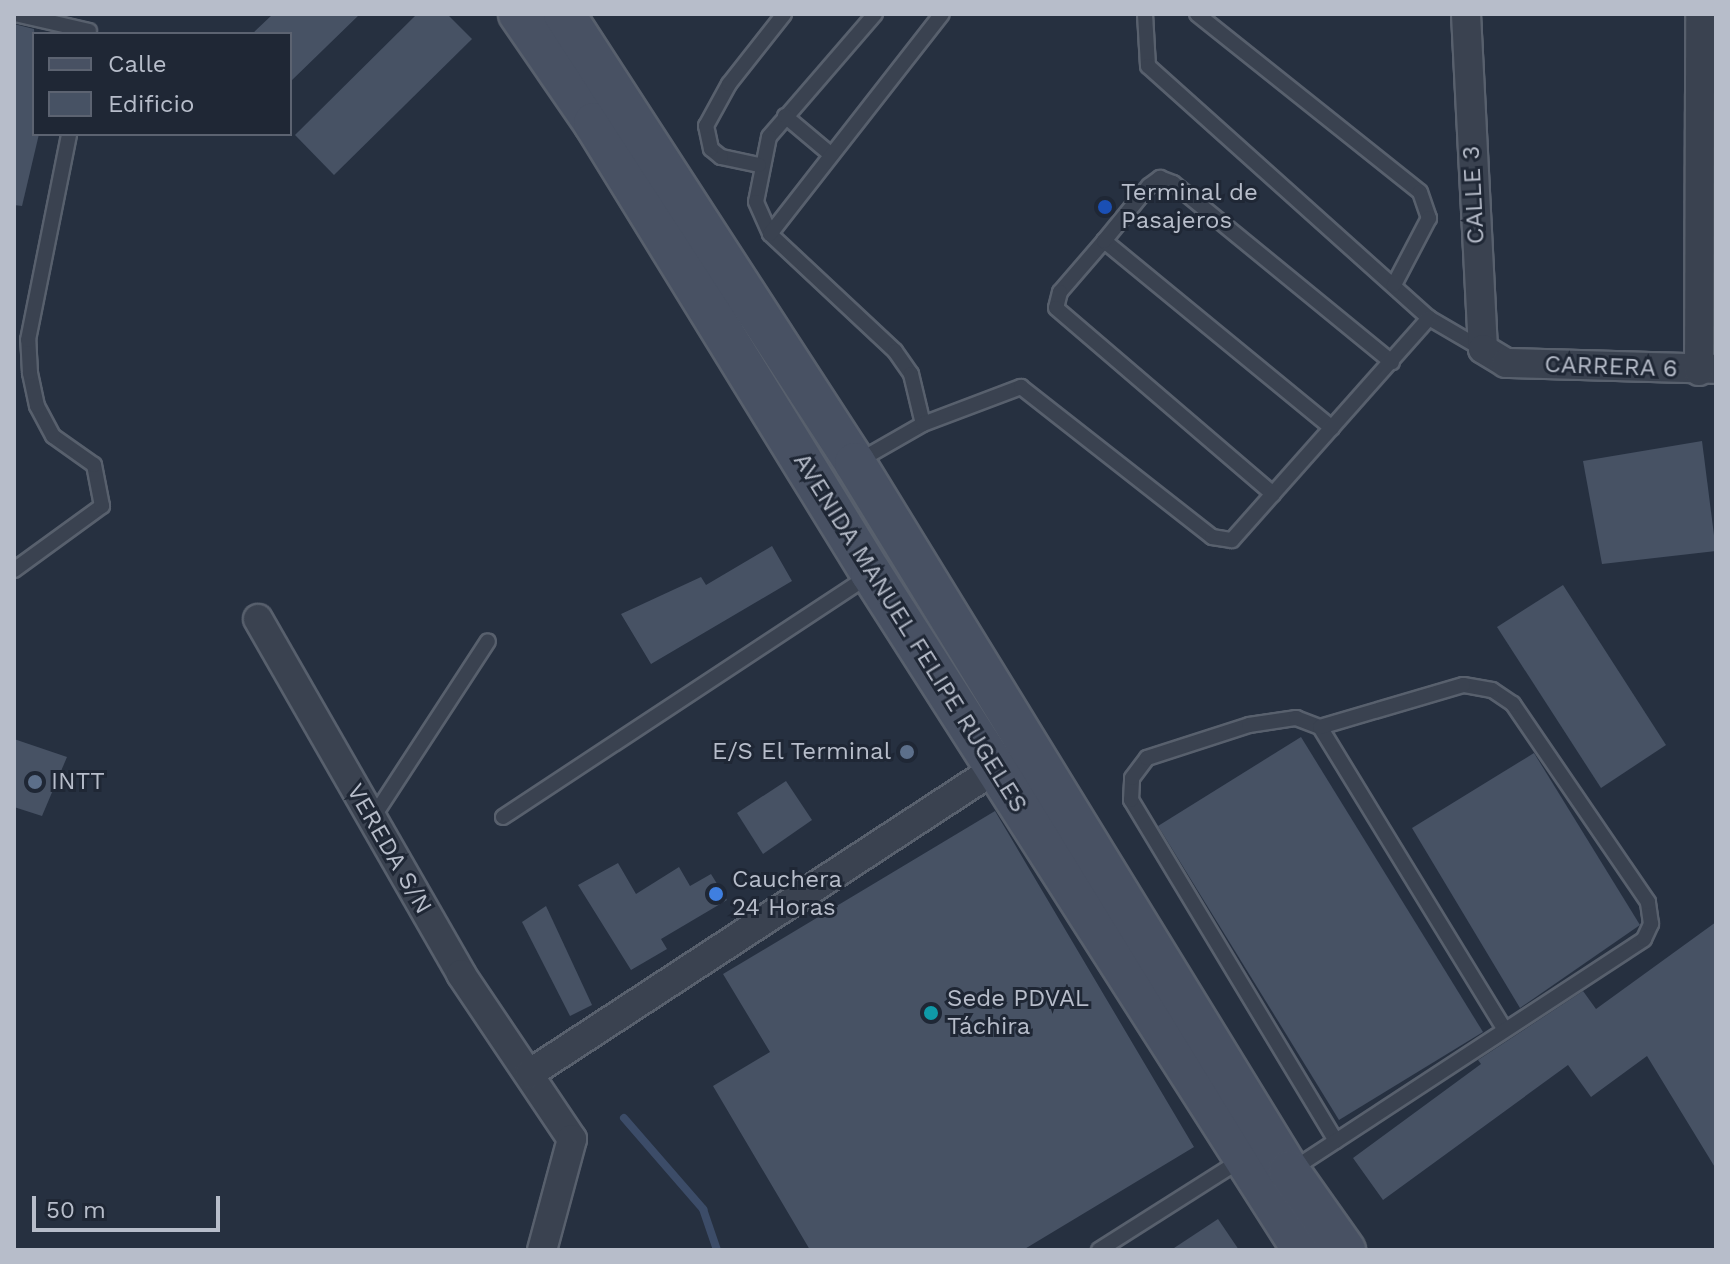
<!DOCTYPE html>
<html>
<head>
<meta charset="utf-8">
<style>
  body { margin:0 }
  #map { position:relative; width:1730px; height:1264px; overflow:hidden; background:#263040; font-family:"Work Sans",sans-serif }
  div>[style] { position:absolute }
  .stream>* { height:8px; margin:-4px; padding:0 4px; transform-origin:4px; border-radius:4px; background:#3c4c68 }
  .building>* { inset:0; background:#475264 }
  .roads { filter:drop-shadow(2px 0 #58606d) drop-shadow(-2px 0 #58606d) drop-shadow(0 2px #58606d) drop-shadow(0 -2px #58606d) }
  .lane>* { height:14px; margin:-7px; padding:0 7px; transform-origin:7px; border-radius:7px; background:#3a4250 }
  .street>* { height:28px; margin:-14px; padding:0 14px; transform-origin:14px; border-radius:14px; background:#3a4250 }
  .secondary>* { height:40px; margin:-20px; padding:0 20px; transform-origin:20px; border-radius:20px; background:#485163 }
  .dots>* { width:22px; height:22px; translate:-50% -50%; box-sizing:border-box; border:4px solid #1f2735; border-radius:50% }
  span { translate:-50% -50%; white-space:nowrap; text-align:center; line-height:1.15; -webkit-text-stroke:6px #1f2735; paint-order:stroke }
  .poi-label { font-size:24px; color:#b7bdca }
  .left { translate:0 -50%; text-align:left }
  .right { translate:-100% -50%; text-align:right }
  .street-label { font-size:24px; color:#b7bdca }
  .frame { position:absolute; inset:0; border:16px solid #b7bdca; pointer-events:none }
  .legend { position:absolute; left:32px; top:32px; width:260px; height:104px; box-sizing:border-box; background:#1f2735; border:2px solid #5c6371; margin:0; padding:10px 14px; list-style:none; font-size:24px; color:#b7bdca }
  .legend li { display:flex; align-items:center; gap:16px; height:40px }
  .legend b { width:40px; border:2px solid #5c6371 }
  .scale { position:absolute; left:32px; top:1196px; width:188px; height:36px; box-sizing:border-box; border:4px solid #b7bdca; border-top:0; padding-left:10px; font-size:24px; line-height:28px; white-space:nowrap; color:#b7bdca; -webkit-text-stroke:6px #1f2735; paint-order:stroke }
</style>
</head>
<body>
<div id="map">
  <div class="stream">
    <i style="left:624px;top:1118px;width:121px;rotate:49deg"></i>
    <i style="left:703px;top:1209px;width:43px;rotate:71.1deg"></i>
  </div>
  <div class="building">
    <i style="clip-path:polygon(273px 14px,360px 14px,290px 82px,290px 34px,252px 34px)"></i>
    <i style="clip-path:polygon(417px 14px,447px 14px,472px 39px,334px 175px,295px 135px)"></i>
    <i style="clip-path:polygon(14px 24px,34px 29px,39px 134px,22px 206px,14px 205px)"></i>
    <i style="clip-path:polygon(1702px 441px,1716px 551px,1602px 564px,1583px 461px)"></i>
    <i style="clip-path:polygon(772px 546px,792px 581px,651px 664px,621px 614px,701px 577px,706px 585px)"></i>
    <i style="clip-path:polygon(1563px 585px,1666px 745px,1601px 788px,1497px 627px)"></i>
    <i style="clip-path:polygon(1301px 737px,1483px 1032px,1339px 1120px,1158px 826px)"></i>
    <i style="clip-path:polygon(14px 739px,67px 757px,42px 816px,14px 807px)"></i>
    <i style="clip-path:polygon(1534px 753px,1640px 925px,1520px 1008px,1412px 828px)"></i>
    <i style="clip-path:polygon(786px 781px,812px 820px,763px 854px,737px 813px)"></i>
    <i style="clip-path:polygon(995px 811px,1194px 1147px,1023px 1250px,810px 1250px,713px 1086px,770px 1052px,723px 974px)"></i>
    <i style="clip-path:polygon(618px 863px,636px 894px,679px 867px,690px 886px,711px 874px,727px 900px,661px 939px,667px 949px,631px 970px,578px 885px)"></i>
    <i style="clip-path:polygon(546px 906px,592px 1005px,570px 1016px,522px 922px)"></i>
    <i style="clip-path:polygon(1716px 922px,1716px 1169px,1647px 1056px,1591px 1097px,1568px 1065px,1383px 1200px,1353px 1158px,1481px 1064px,1478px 1060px,1583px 991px,1596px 1009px)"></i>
    <i style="clip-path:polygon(1218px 1219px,1239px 1250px,1171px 1250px)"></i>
  </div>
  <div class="roads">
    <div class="lane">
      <i style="left:15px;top:14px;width:76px;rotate:12.9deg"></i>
      <i style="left:875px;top:14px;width:162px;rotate:130.8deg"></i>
      <i style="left:769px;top:137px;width:66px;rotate:101.3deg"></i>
      <i style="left:756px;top:202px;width:35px;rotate:66deg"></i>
      <i style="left:770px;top:234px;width:171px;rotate:43.1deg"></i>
      <i style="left:895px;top:351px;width:28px;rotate:55deg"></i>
      <i style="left:911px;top:374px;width:51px;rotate:76.5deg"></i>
      <i style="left:1145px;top:14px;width:52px;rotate:86.7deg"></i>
      <i style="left:1148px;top:66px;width:377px;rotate:41.9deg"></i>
      <i style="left:1429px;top:318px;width:61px;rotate:30.3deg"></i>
      <i style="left:1197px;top:14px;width:285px;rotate:38.6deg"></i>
      <i style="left:1420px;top:192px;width:28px;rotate:71deg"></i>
      <i style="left:1429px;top:218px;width:76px;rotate:117.6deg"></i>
      <i style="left:785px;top:116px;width:57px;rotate:40.1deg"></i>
      <i style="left:759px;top:165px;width:39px;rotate:-168deg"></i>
      <i style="left:721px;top:157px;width:13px;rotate:-141deg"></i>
      <i style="left:711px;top:149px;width:24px;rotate:-102deg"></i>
      <i style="left:706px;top:126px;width:48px;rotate:-61.3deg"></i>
      <i style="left:729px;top:84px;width:89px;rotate:-51.8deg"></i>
      <i style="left:770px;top:234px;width:279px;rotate:-52deg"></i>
      <i style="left:1104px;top:241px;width:67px;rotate:130.8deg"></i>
      <i style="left:1060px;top:292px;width:16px;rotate:104deg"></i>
      <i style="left:1056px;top:308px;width:286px;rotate:40.6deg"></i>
      <i style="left:1332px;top:428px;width:295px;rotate:-140.6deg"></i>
      <i style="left:1104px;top:241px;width:71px;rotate:-50.7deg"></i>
      <i style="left:1149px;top:186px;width:14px;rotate:-36deg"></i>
      <i style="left:1160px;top:178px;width:14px;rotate:21deg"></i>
      <i style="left:1173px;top:183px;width:283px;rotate:39.3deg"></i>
      <i style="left:855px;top:463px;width:78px;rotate:-29.8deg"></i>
      <i style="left:923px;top:424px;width:105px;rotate:-20.7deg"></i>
      <i style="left:1021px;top:387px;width:243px;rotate:38.1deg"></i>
      <i style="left:1212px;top:537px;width:20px;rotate:9deg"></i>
      <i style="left:1232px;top:540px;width:297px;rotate:-48.4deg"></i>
      <i style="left:14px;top:570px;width:109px;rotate:-36deg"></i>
      <i style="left:102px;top:506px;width:42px;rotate:-101deg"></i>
      <i style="left:94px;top:465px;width:50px;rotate:-144.7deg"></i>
      <i style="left:53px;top:436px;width:34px;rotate:-118deg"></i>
      <i style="left:37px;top:406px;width:34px;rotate:-102deg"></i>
      <i style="left:30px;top:373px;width:33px;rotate:-93deg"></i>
      <i style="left:28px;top:340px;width:210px;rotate:-78.7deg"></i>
      <i style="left:503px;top:817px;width:441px;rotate:-33.4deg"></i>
      <i style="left:372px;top:819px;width:212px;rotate:-56.9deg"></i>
      <i style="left:1336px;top:1141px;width:398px;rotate:-121deg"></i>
      <i style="left:1131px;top:800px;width:22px;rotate:-87deg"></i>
      <i style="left:1132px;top:778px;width:25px;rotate:-53deg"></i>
      <i style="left:1147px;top:758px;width:107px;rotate:-17.9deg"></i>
      <i style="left:1249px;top:725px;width:48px;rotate:-8.5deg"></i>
      <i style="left:1296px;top:718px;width:26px;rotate:21deg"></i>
      <i style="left:1320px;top:727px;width:354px;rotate:58.6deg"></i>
      <i style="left:1290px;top:1171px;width:423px;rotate:-33.2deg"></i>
      <i style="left:1644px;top:939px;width:17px;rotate:-65deg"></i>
      <i style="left:1651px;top:924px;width:22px;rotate:-98deg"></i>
      <i style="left:1648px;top:902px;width:240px;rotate:-124.3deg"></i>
      <i style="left:1513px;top:704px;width:25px;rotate:-146deg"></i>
      <i style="left:1492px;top:690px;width:29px;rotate:-170deg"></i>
      <i style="left:1463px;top:685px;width:149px;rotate:163.6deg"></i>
      <i style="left:1099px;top:1250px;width:172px;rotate:-32.4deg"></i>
    </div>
    <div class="street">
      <i style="left:1466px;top:14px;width:335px;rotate:87.1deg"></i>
      <i style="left:1483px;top:349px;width:27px;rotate:31deg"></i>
      <i style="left:1506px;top:363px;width:210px;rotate:1.6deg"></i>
      <i style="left:1699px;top:371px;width:357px;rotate:-89.8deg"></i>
      <i style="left:258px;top:619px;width:409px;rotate:60.2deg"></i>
      <i style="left:461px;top:974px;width:199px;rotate:56.1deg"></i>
      <i style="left:572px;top:1139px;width:115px;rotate:105.1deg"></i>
      <i style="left:529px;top:1074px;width:557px;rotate:-33.21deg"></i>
    </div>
    <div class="secondary">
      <i style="left:519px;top:14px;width:132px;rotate:55.5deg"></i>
      <i style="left:594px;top:123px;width:528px;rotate:58.39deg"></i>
      <i style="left:871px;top:573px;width:803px;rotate:57.46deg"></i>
      <i style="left:564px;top:14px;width:535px;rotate:57.05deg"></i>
      <i style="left:855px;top:463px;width:830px;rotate:58.49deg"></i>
      <i style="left:1289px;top:1171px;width:97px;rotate:54.7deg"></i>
    </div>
  </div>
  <div class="dots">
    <i style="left:1105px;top:207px;background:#1a4fb4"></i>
    <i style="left:907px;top:752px;background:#5c6f8a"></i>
    <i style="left:35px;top:782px;background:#5c6f8a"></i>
    <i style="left:716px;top:894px;background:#3f7fe0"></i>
    <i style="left:931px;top:1013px;background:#0f9aa8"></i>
  </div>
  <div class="poi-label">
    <span class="left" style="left:1121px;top:207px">Terminal de<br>Pasajeros</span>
    <span class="right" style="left:891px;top:752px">E/S El Terminal</span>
    <span class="left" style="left:51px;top:782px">INTT</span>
    <span class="left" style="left:732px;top:894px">Cauchera<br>24 Horas</span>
    <span class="left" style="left:947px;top:1013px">Sede PDVAL<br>Táchira</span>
  </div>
  <div class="street-label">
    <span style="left:1474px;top:195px;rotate:-93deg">CALLE 3</span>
    <span style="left:1611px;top:367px;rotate:2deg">CARRERA 6</span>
    <span style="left:910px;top:633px;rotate:58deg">AVENIDA MANUEL FELIPE RUGELES</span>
    <span style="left:389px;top:849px;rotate:60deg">VEREDA S/N</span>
  </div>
  <div class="frame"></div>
  <ul class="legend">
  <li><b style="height:10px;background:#485163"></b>Calle</li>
  <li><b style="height:22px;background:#475264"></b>Edificio</li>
  </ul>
  <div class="scale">50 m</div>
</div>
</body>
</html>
